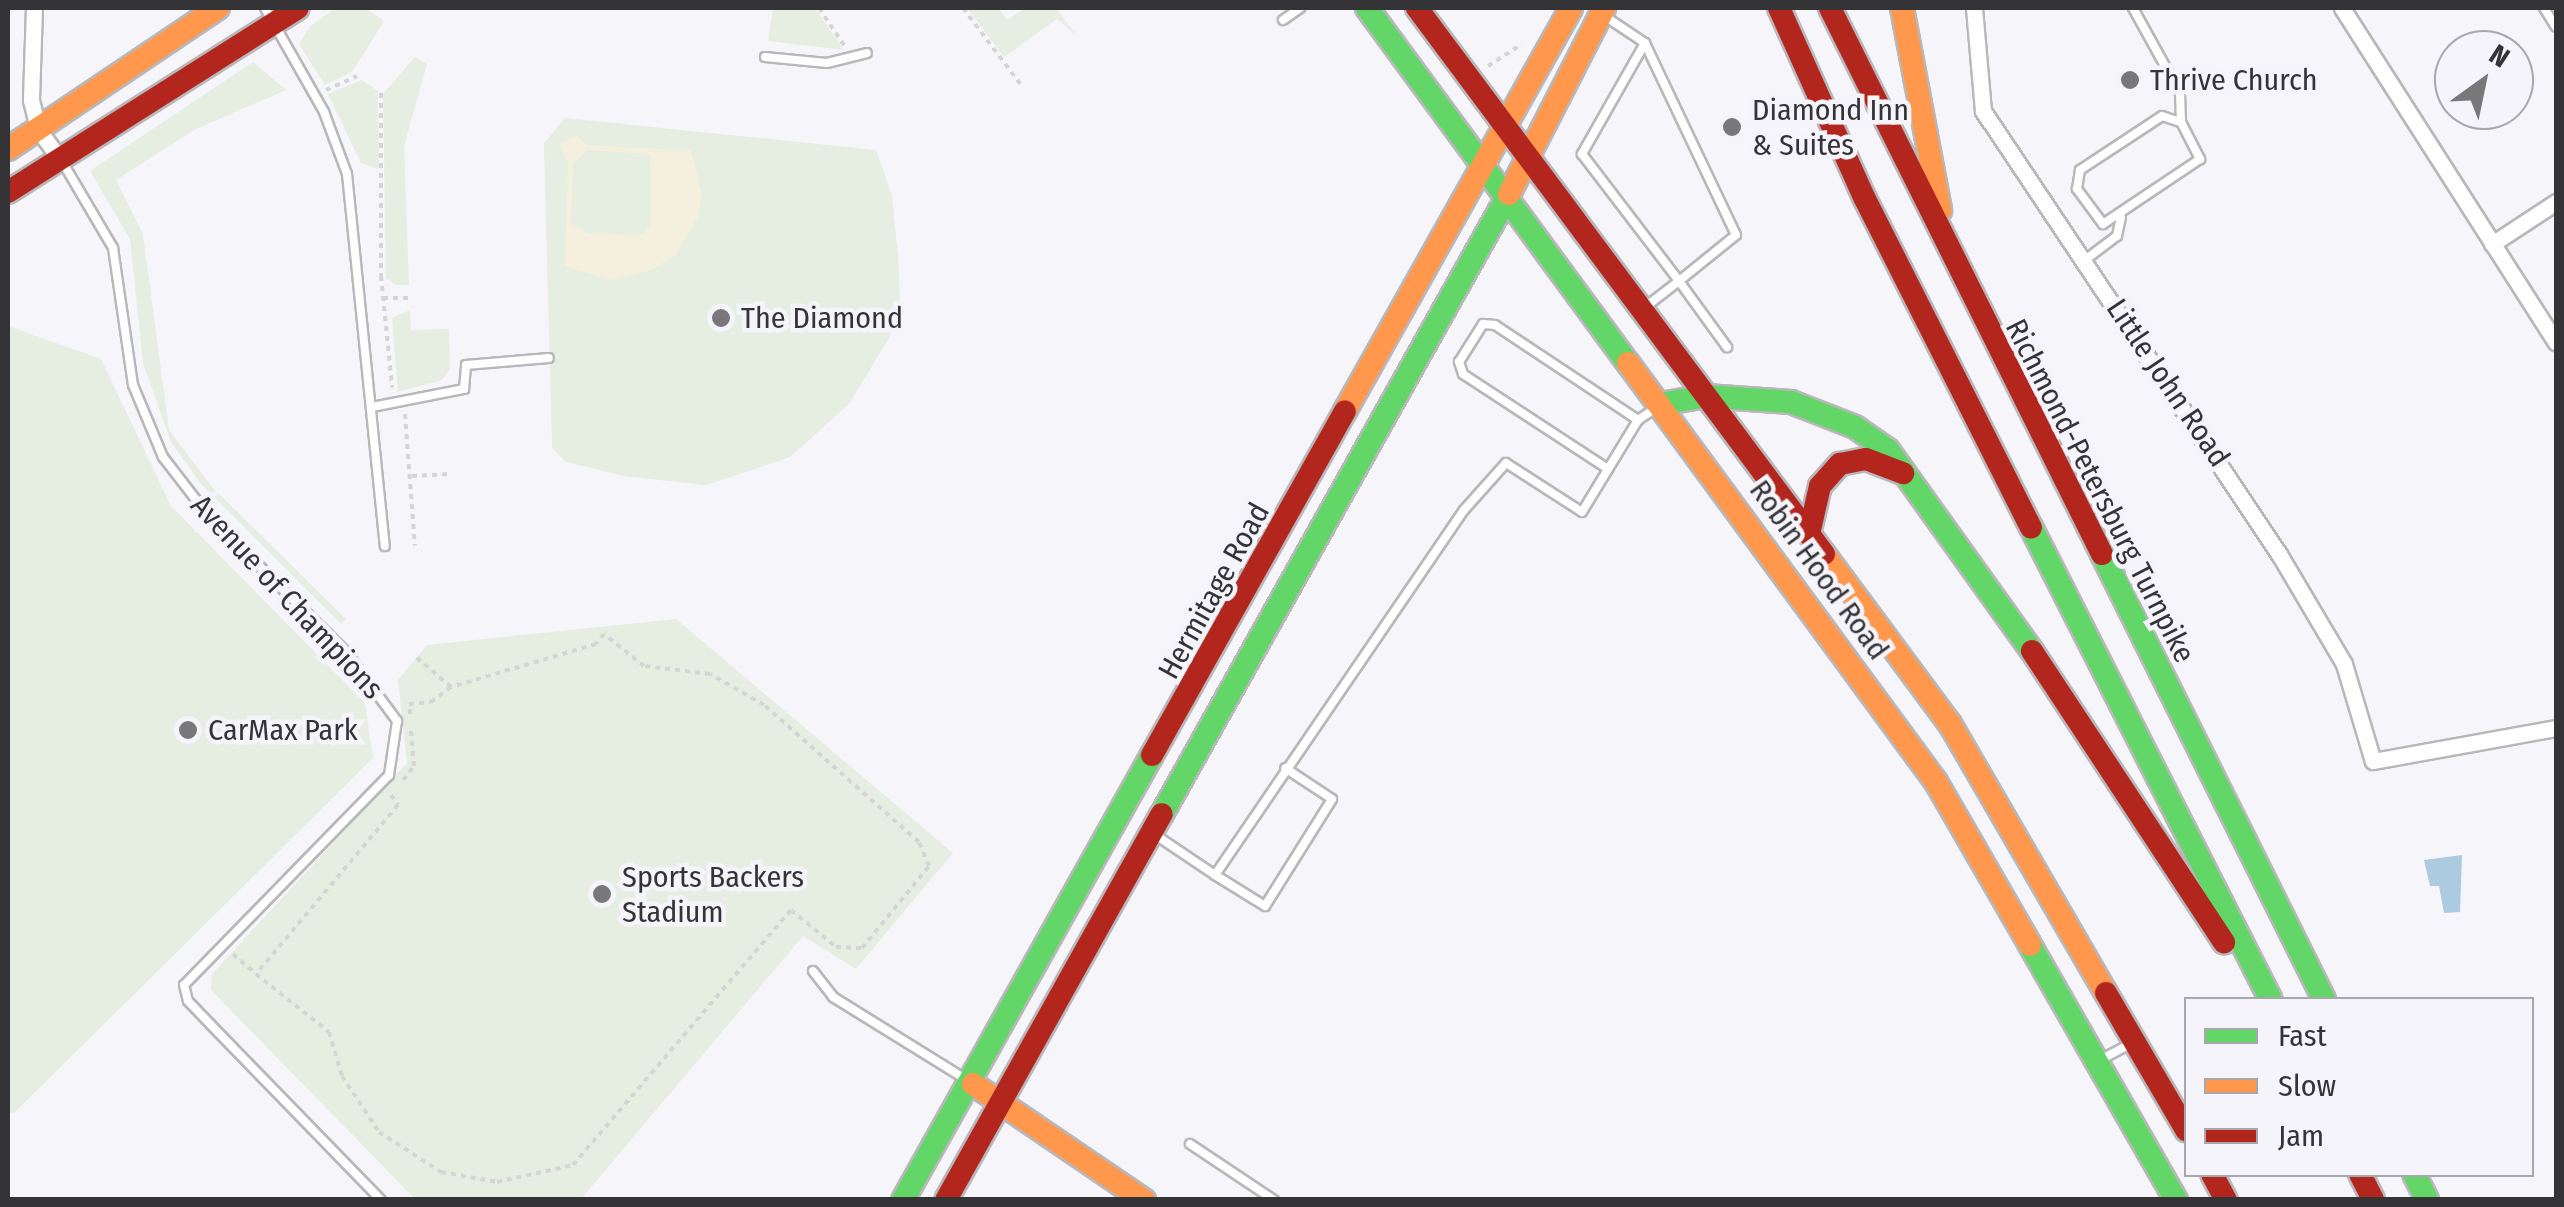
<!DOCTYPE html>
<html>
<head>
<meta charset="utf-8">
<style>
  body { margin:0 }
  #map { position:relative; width:2564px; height:1207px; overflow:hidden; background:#f6f5f9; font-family:"Fira Sans Condensed",sans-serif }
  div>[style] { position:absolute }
  .green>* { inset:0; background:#e6eee1 }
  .sand>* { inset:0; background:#f5f0dd }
  .water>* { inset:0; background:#accae0 }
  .path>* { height:4px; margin-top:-2px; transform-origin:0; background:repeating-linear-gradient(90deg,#d6d5d6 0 5px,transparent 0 10px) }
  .roads { filter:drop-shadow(2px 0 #b8b7ba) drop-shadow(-2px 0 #b8b7ba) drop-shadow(0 2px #b8b7ba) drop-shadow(0 -2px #b8b7ba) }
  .lane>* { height:8px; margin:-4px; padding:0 4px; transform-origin:4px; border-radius:4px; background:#fefefe }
  .street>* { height:15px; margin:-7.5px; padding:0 7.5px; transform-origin:7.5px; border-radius:7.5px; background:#fefefe }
  .fast>* { height:22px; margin:-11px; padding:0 11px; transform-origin:11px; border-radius:11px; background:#63d668 }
  .slow>* { height:22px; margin:-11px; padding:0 11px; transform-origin:11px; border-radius:11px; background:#ff974d }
  .jam>* { height:22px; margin:-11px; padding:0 11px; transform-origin:11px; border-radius:11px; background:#b3261e }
  .dots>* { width:28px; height:28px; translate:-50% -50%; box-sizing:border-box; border:5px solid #f5f4fa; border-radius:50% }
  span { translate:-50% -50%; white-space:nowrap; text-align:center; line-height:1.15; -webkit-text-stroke:9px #f5f4fa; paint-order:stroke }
  .poi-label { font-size:30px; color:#343335 }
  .left { translate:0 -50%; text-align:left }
  .street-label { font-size:30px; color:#343335 }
  .frame { position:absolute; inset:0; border:10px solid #343335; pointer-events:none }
  .legend { position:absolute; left:2184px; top:997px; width:350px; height:180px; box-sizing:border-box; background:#f5f4fa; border:2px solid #a8a7ab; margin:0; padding:12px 18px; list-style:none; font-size:30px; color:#343335 }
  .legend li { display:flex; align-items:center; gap:20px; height:50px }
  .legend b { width:50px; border:2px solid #a8a7ab }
  .north { position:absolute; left:2434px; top:30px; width:100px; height:100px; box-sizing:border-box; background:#f5f4fa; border:2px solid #a8a7ab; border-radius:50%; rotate:33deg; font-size:28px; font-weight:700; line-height:40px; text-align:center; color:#343335 }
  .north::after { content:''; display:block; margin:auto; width:35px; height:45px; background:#78777a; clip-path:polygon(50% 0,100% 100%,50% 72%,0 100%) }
</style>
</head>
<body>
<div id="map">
  <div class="green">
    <i style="clip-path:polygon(336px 8px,365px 8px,384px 21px,352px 72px,325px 85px,299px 44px,310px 26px)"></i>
    <i style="clip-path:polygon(773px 8px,815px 8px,844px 50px,768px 41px)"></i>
    <i style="clip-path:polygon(967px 8px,998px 8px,1007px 20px,1025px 8px,1056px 8px,1076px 35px,1057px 19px,1004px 57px)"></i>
    <i style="clip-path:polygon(415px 57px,427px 64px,404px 146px,409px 285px,396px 285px,386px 278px,383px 94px)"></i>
    <i style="clip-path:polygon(253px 62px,286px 90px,194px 130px,116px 180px,143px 234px,169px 430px,212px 487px,346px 619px,341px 624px,202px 485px,171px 442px,143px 363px,130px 239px,90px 171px)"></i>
    <i style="clip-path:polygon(362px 80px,378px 91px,379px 169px,361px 163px,328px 94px)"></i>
    <i style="clip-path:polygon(565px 118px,876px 150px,892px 196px,898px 256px,900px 299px,889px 338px,849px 404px,790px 457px,706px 485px,623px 476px,566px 462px,552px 448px,544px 143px)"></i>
    <i style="clip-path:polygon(410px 310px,411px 330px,449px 329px,450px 369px,442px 380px,398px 392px,392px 318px)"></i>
    <i style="clip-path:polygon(8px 326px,101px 359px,171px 506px,365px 703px,373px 758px,14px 1113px,8px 1112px)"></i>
    <i style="clip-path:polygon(676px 619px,953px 853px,856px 969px,803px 936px,581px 1199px,415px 1199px,211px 990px,212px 974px,407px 763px,398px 680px,427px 645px)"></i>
  </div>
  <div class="sand">
    <i style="clip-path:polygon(evenodd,576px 135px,587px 145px,691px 151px,702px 194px,698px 217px,675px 255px,652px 270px,611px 280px,565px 266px,568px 163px,560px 145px,576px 135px,588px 150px,650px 154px,651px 225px,642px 235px,587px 233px,571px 223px,573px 163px,588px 150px)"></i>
  </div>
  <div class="water">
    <i style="clip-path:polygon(2462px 855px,2460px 912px,2444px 913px,2439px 886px,2430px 886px,2424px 860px)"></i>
  </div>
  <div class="path">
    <i style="left:819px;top:8px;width:45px;rotate:56deg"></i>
    <i style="left:963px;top:8px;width:96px;rotate:53deg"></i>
    <i style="left:1488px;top:66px;width:40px;rotate:-32.9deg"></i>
    <i style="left:326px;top:90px;width:34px;rotate:-24deg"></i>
    <i style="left:381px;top:93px;width:183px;rotate:90deg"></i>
    <i style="left:381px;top:276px;width:112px;rotate:84.3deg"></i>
    <i style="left:383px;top:298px;width:27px"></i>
    <i style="left:405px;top:414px;width:132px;rotate:85.7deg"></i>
    <i style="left:412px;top:476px;width:38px;rotate:-3deg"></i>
    <i style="left:410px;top:714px;width:10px;rotate:-96deg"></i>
    <i style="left:409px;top:704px;width:22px;rotate:-5deg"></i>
    <i style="left:431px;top:702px;width:25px;rotate:-37deg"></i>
    <i style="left:403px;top:780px;width:18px;rotate:-52deg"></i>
    <i style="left:414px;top:766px;width:37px;rotate:-95deg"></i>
    <i style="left:391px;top:795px;width:12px;rotate:55deg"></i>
    <i style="left:398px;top:805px;width:221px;rotate:130deg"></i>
    <i style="left:256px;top:974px;width:93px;rotate:38.5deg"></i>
    <i style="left:329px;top:1032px;width:46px;rotate:73.5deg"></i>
    <i style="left:342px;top:1076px;width:67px;rotate:56.5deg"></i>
    <i style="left:379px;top:1132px;width:74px;rotate:32.8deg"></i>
    <i style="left:441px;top:1172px;width:57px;rotate:10.1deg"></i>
    <i style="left:497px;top:1182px;width:78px;rotate:-12.6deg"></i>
    <i style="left:573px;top:1165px;width:335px;rotate:-49.5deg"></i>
    <i style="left:791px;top:910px;width:58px;rotate:39.4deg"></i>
    <i style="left:836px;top:947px;width:26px;rotate:2deg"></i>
    <i style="left:862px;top:948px;width:106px;rotate:-50.7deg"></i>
    <i style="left:929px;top:866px;width:26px;rotate:-113deg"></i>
    <i style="left:919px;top:842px;width:207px;rotate:-138.5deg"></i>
    <i style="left:764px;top:705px;width:62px;rotate:-150.1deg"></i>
    <i style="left:710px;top:674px;width:66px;rotate:-173.1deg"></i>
    <i style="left:644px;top:666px;width:51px;rotate:-141.3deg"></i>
    <i style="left:604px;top:634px;width:13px;rotate:129deg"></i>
    <i style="left:596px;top:644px;width:151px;rotate:163.5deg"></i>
    <i style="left:451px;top:687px;width:46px;rotate:-139.4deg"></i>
    <i style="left:233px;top:954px;width:30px;rotate:41deg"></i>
  </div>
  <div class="roads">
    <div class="lane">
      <i style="left:265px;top:8px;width:120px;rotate:60.4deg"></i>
      <i style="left:324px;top:112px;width:66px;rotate:69.6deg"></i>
      <i style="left:347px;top:174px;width:374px;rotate:84.2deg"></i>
      <i style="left:2133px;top:8px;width:97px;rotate:61.1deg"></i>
      <i style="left:2180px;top:93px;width:29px;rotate:88deg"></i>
      <i style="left:2544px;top:8px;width:22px;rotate:58deg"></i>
      <i style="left:1603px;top:15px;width:50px;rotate:33.7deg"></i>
      <i style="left:1283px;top:20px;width:21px;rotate:-35deg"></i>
      <i style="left:765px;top:57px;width:62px;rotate:5.5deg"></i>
      <i style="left:827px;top:63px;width:41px;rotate:-14deg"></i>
      <i style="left:2162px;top:116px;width:20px;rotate:18deg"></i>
      <i style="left:2181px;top:122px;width:42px;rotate:62.8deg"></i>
      <i style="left:2200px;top:159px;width:117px;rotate:146.2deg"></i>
      <i style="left:2103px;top:224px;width:44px;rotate:-126.6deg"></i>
      <i style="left:2077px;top:189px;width:19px;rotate:-81deg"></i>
      <i style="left:2080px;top:170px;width:98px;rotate:-33.4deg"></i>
      <i style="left:63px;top:163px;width:99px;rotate:59.5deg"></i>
      <i style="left:113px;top:248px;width:138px;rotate:81.7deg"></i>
      <i style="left:133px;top:385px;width:78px;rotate:67.4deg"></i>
      <i style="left:163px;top:457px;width:72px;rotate:52.3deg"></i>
      <i style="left:207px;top:514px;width:196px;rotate:44.8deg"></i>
      <i style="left:346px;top:652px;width:86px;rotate:53.5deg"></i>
      <i style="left:397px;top:721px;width:55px;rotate:98.4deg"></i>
      <i style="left:389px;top:775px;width:293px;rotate:134.3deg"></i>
      <i style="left:184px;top:985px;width:16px;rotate:76deg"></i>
      <i style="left:188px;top:1001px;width:33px;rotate:46deg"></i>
      <i style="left:211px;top:1025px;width:244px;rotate:45.8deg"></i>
      <i style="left:2085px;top:260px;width:40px;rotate:-37deg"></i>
      <i style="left:2117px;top:236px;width:19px;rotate:-78deg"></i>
      <i style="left:1644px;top:308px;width:44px;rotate:-37.6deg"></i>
      <i style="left:1679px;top:281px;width:73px;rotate:-38.9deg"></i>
      <i style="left:1736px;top:235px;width:212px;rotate:-115.4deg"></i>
      <i style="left:1645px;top:43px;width:128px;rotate:119.6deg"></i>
      <i style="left:1582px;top:154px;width:160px;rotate:52.6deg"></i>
      <i style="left:1679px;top:281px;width:82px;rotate:54deg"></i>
      <i style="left:372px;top:407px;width:94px;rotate:-11.1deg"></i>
      <i style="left:464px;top:389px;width:24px;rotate:-85deg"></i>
      <i style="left:466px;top:365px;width:83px;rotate:-4.8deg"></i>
      <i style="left:1608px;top:469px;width:173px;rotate:-146.8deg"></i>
      <i style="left:1463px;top:374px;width:13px;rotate:-108deg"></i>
      <i style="left:1459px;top:362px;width:45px;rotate:-57.7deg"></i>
      <i style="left:1483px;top:324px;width:12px;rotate:5deg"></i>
      <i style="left:1495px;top:325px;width:172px;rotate:33.6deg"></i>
      <i style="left:1154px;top:834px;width:73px;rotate:33.9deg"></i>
      <i style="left:1215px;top:875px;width:442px;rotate:-55.7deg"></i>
      <i style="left:1464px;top:510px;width:63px;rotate:-48.2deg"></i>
      <i style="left:1506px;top:463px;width:90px;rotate:32.8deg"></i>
      <i style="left:1582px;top:512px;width:108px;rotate:-58.7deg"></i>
      <i style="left:1638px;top:420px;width:23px;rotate:-34deg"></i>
      <i style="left:1215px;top:875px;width:59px;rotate:31.8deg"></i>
      <i style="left:1265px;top:906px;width:126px;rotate:-57.9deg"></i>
      <i style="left:1332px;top:799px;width:56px;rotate:-146.6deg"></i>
      <i style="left:813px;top:971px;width:33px;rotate:52deg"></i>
      <i style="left:833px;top:997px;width:155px;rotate:31.8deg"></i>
      <i style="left:2100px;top:1060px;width:36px;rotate:-28deg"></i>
      <i style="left:1190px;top:1144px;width:101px;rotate:33.7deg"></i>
    </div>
    <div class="street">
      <i style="left:34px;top:8px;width:92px;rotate:91.9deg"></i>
      <i style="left:31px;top:100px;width:30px;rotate:76deg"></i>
      <i style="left:38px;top:129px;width:37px;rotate:54deg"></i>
      <i style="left:1974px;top:8px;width:103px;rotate:85deg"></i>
      <i style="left:1983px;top:111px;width:533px;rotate:56.25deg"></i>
      <i style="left:2279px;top:554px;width:128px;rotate:59.4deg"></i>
      <i style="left:2344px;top:664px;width:101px;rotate:73.4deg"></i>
      <i style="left:2373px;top:761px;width:186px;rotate:-10.2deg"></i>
      <i style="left:2342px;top:8px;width:397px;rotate:57.4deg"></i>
      <i style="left:2492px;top:244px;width:77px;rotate:-33.3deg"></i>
    </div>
    <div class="fast">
      <i style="left:1367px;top:8px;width:441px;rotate:53.7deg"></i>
      <i style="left:1661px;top:404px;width:46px;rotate:-10.1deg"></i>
      <i style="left:1706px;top:396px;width:85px;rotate:4deg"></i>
      <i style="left:1791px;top:402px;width:69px;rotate:21.3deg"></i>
      <i style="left:1855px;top:427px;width:40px;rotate:34.9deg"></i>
      <i style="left:1888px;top:450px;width:247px;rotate:54.4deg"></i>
      <i style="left:2031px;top:527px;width:530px;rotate:63.1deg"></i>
      <i style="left:2102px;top:554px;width:498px;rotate:63.5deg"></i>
      <i style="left:1162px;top:814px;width:710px;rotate:-60.77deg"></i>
      <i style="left:2030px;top:945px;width:294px;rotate:60.2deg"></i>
      <i style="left:2414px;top:1174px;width:29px;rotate:63deg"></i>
      <i style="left:903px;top:1200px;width:510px;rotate:-60.77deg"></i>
    </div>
    <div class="slow">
      <i style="left:1902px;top:8px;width:206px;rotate:79.3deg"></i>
      <i style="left:8px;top:149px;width:253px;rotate:-33.9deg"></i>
      <i style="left:1509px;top:194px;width:209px;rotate:-62.9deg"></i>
      <i style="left:1628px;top:363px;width:520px;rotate:53.68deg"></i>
      <i style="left:1936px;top:782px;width:188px;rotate:60deg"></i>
      <i style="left:1345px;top:411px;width:462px;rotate:-60.7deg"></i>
      <i style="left:1824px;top:554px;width:212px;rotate:53.5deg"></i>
      <i style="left:1950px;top:724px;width:311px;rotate:59.9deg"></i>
      <i style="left:973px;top:1084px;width:207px;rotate:34.2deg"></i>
    </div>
    <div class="jam">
      <i style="left:1417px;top:8px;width:681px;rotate:53.3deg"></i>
      <i style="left:1779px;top:8px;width:209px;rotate:65.8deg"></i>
      <i style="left:1865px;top:199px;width:368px;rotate:63.2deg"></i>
      <i style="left:1830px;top:8px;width:610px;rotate:63.52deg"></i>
      <i style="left:8px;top:192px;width:343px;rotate:-32.4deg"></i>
      <i style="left:1809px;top:534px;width:49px;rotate:-77.1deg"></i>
      <i style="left:1820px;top:486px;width:30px;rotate:-48deg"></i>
      <i style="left:1840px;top:464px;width:26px;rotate:-11deg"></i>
      <i style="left:1866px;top:459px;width:40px;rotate:21deg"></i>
      <i style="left:2032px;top:651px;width:349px;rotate:56.6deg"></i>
      <i style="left:1152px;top:755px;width:394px;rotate:-60.7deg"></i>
      <i style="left:2106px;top:993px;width:159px;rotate:59.7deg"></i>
      <i style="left:2212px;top:1174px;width:30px;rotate:62deg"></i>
      <i style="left:2360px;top:1174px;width:29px;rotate:63deg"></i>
      <i style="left:946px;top:1200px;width:442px;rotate:-60.8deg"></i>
    </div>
  </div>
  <div class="dots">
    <i style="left:2130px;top:80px;background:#78777a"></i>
    <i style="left:1732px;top:127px;background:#78777a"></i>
    <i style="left:721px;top:318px;background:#78777a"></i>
    <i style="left:188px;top:730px;background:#78777a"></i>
    <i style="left:602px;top:894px;background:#78777a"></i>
  </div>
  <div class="poi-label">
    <span class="left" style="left:2150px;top:80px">Thrive Church</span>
    <span class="left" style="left:1752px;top:127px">Diamond Inn<br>&amp; Suites</span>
    <span class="left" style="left:741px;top:318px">The Diamond</span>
    <span class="left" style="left:208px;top:730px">CarMax Park</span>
    <span class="left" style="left:622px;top:894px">Sports Backers<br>Stadium</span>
  </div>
  <div class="street-label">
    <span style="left:2168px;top:383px;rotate:56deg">Little John Road</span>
    <span style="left:2100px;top:491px;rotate:63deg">Richmond-Petersburg Turnpike</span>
    <span style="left:1819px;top:570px;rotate:54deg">Robin Hood Road</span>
    <span style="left:1214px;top:591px;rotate:-61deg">Hermitage Road</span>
    <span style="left:287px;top:597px;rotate:47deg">Avenue of Champions</span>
  </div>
  <div class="frame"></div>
  <ul class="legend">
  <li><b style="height:12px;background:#63d668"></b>Fast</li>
  <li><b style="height:12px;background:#ff974d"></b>Slow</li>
  <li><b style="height:12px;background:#b3261e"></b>Jam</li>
  </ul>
  <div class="north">N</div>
</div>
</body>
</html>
